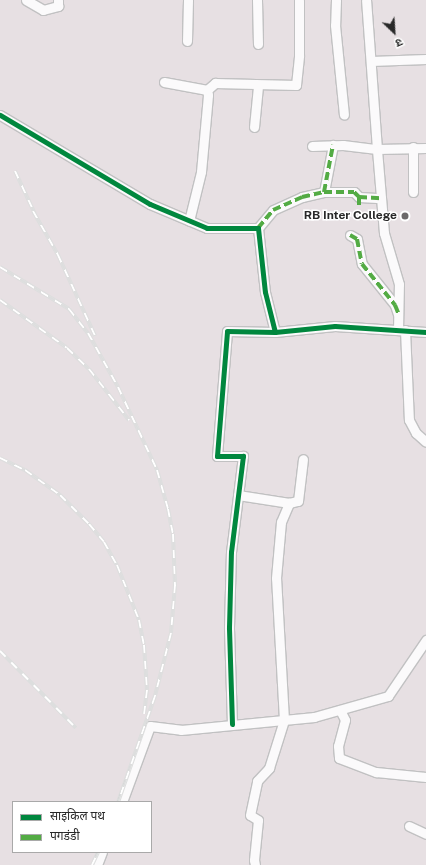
<!DOCTYPE html>
<html>
<head>
<meta charset="utf-8">
<style>
  body { margin:0 }
  #map { position:relative; width:426px; height:865px; overflow:hidden; background:#e7e0e3; font-family:"Public Sans","Noto Sans Devanagari",sans-serif }
  div>[style] { position:absolute }
  .roads { filter:drop-shadow(1px 0 #c1c1c2) drop-shadow(-1px 0 #c1c1c2) drop-shadow(0 1px #c1c1c2) drop-shadow(0 -1px #c1c1c2) }
  .minor>* { height:9px; margin:-4.5px; padding:0 4.5px; transform-origin:4.5px; border-radius:4.5px; background:#fbfafb }
  .rail>* { height:4px; margin-top:-2px; transform-origin:0; background:repeating-linear-gradient(90deg,#fff 0 8px,#dddede 0 16px); box-sizing:border-box; border-block:1px solid #dddede }
  .quiet>* { height:4px; margin-top:-2px; transform-origin:0; background:repeating-linear-gradient(90deg,#53ab44 0 8px,transparent 0 12px) }
  .cycleway>* { height:5px; margin:-2.5px; padding:0 2.5px; transform-origin:2.5px; border-radius:2.5px; background:#00873e }
  .dots>* { width:11px; height:11px; translate:-50% -50%; box-sizing:border-box; border:2px solid #fff; border-radius:50% }
  span { translate:-50% -50%; white-space:nowrap; text-align:center; line-height:1.15; -webkit-text-stroke:3px #fff; paint-order:stroke }
  .poi-label { font-size:12px; color:#292929; font-weight:700 }
  .right { translate:-100% -50%; text-align:right }
  .legend { position:absolute; left:12px; top:801px; width:140px; height:52px; box-sizing:border-box; background:#fff; border:1px solid #a9a9a9; margin:0; padding:5px 7px; list-style:none; font-size:12px; color:#292929 }
  .legend li { display:flex; align-items:center; gap:8px; height:20px }
  .legend b { width:20px; border:1px solid #a9a9a9 }
  .north { position:absolute; left:374px; top:12px; width:40px; height:40px; -webkit-text-stroke:3px #fff; paint-order:stroke; rotate:155deg; font-size:11px; font-weight:700; line-height:16px; text-align:center; color:#292929 }
  .north::after { content:''; display:block; margin:auto; width:14px; height:18px; background:#292929; clip-path:polygon(50% 0,100% 100%,50% 72%,0 100%) }
</style>
</head>
<body>
<div id="map">
  <div class="roads">
    <div class="minor">
      <i style="left:26px;top:0;width:20px;rotate:30deg"></i>
      <i style="left:43px;top:10px;width:16px;rotate:-15deg"></i>
      <i style="left:58px;top:6px;width:6px;rotate:-90deg"></i>
      <i style="left:257px;top:0;width:44px;rotate:88.7deg"></i>
      <i style="left:336px;top:0;width:25px;rotate:92deg"></i>
      <i style="left:335px;top:25px;width:90px;rotate:84.3deg"></i>
      <i style="left:187px;top:41px;width:41px;rotate:-88.6deg"></i>
      <i style="left:371px;top:61px;width:55px;rotate:-2.1deg"></i>
      <i style="left:164px;top:82px;width:44px;rotate:10.5deg"></i>
      <i style="left:207px;top:90px;width:5px;rotate:79deg"></i>
      <i style="left:208px;top:95px;width:77px;rotate:95.2deg"></i>
      <i style="left:201px;top:172px;width:50px;rotate:103.8deg"></i>
      <i style="left:207px;top:90px;width:11px;rotate:-41deg"></i>
      <i style="left:215px;top:83px;width:81px;rotate:1.4deg"></i>
      <i style="left:296px;top:85px;width:30px;rotate:-84deg"></i>
      <i style="left:299px;top:55px;width:55px;rotate:-90deg"></i>
      <i style="left:0;top:115px;width:174px;rotate:30.7deg"></i>
      <i style="left:150px;top:204px;width:62px;rotate:22.8deg"></i>
      <i style="left:207px;top:228px;width:51px"></i>
      <i style="left:258px;top:228px;width:64px;rotate:83.8deg"></i>
      <i style="left:265px;top:292px;width:41px;rotate:76deg"></i>
      <i style="left:254px;top:127px;width:41px;rotate:-84.4deg"></i>
      <i style="left:312px;top:146px;width:31px;rotate:-2deg"></i>
      <i style="left:343px;top:145px;width:34px;rotate:7deg"></i>
      <i style="left:377px;top:149px;width:149px;rotate:-94.2deg"></i>
      <i style="left:413px;top:147px;width:45px;rotate:90deg"></i>
      <i style="left:324px;top:192px;width:30px"></i>
      <i style="left:354px;top:192px;width:7px;rotate:45deg"></i>
      <i style="left:359px;top:197px;width:22px;rotate:3deg"></i>
      <i style="left:258px;top:228px;width:23px;rotate:-50deg"></i>
      <i style="left:273px;top:210px;width:32px;rotate:-24deg"></i>
      <i style="left:302px;top:197px;width:23px;rotate:-13deg"></i>
      <i style="left:324px;top:192px;width:48px;rotate:-79.2deg"></i>
      <i style="left:350px;top:235px;width:8px;rotate:30deg"></i>
      <i style="left:357px;top:239px;width:25px;rotate:79deg"></i>
      <i style="left:362px;top:264px;width:53px;rotate:51.2deg"></i>
      <i style="left:395px;top:305px;width:9px;rotate:72deg"></i>
      <i style="left:398px;top:330px;width:46px;rotate:-88.8deg"></i>
      <i style="left:399px;top:284px;width:53px;rotate:-106.4deg"></i>
      <i style="left:384px;top:233px;width:84px;rotate:-94.8deg"></i>
      <i style="left:377px;top:149px;width:49px;rotate:-1.2deg"></i>
      <i style="left:405px;top:330px;width:90px;rotate:87.5deg"></i>
      <i style="left:409px;top:420px;width:15px;rotate:62deg"></i>
      <i style="left:416px;top:433px;width:13px;rotate:42deg"></i>
      <i style="left:238px;top:495px;width:52px;rotate:8.9deg"></i>
      <i style="left:289px;top:503px;width:9px;rotate:-13deg"></i>
      <i style="left:298px;top:501px;width:42px;rotate:-83.2deg"></i>
      <i style="left:340px;top:710px;width:11px;rotate:63deg"></i>
      <i style="left:345px;top:720px;width:27px;rotate:105deg"></i>
      <i style="left:338px;top:746px;width:12px;rotate:85deg"></i>
      <i style="left:339px;top:758px;width:40px;rotate:21deg"></i>
      <i style="left:376px;top:772px;width:50px;rotate:5.7deg"></i>
      <i style="left:232px;top:724px;width:97px;rotate:-91.8deg"></i>
      <i style="left:229px;top:627px;width:75px;rotate:-88.5deg"></i>
      <i style="left:231px;top:552px;width:97px;rotate:-82.9deg"></i>
      <i style="left:243px;top:456px;width:26px;rotate:180deg"></i>
      <i style="left:217px;top:456px;width:125px;rotate:-85.4deg"></i>
      <i style="left:227px;top:331px;width:48px;rotate:1.2deg"></i>
      <i style="left:275px;top:332px;width:60px;rotate:-5.7deg"></i>
      <i style="left:335px;top:326px;width:91px;rotate:3.8deg"></i>
      <i style="left:122px;top:802px;width:81px;rotate:-69.8deg"></i>
      <i style="left:150px;top:726px;width:31px;rotate:7deg"></i>
      <i style="left:181px;top:730px;width:134px;rotate:-5.6deg"></i>
      <i style="left:314px;top:717px;width:77px;rotate:-15.8deg"></i>
      <i style="left:388px;top:696px;width:68px;rotate:-55.8deg"></i>
      <i style="left:409px;top:826px;width:19px;rotate:25deg"></i>
      <i style="left:97px;top:865px;width:14px;rotate:-69deg"></i>
      <i style="left:255px;top:865px;width:5px;rotate:-101deg"></i>
      <i style="left:254px;top:860px;width:40px;rotate:-84.3deg"></i>
      <i style="left:258px;top:820px;width:9px;rotate:-148deg"></i>
      <i style="left:250px;top:815px;width:35px;rotate:-78deg"></i>
      <i style="left:257px;top:781px;width:18px;rotate:-47deg"></i>
      <i style="left:269px;top:768px;width:50px;rotate:-72.6deg"></i>
      <i style="left:284px;top:720px;width:142px;rotate:-93.2deg"></i>
      <i style="left:276px;top:578px;width:56px;rotate:-84.9deg"></i>
      <i style="left:281px;top:522px;width:21px;rotate:-67deg"></i>
    </div>
  </div>
  <div class="rail">
    <i style="left:15px;top:171px;width:47px;rotate:65.1deg"></i>
    <i style="left:33px;top:211px;width:51px;rotate:60.4deg"></i>
    <i style="left:58px;top:255px;width:89px;rotate:65.4deg"></i>
    <i style="left:0;top:267px;width:81px;rotate:31.3deg"></i>
    <i style="left:69px;top:309px;width:31px;rotate:52deg"></i>
    <i style="left:88px;top:333px;width:62px;rotate:60.9deg"></i>
    <i style="left:118px;top:387px;width:92px;rotate:64.8deg"></i>
    <i style="left:157px;top:470px;width:41px;rotate:74.2deg"></i>
    <i style="left:168px;top:509px;width:25px;rotate:79deg"></i>
    <i style="left:173px;top:534px;width:51px;rotate:87.8deg"></i>
    <i style="left:175px;top:585px;width:48px;rotate:94.8deg"></i>
    <i style="left:171px;top:633px;width:65px;rotate:104.3deg"></i>
    <i style="left:155px;top:696px;width:112px;rotate:109.2deg"></i>
    <i style="left:0;top:300px;width:82px;rotate:35.6deg"></i>
    <i style="left:67px;top:348px;width:30px;rotate:44deg"></i>
    <i style="left:89px;top:369px;width:65px;rotate:51.9deg"></i>
    <i style="left:0;top:458px;width:28px;rotate:26deg"></i>
    <i style="left:25px;top:470px;width:43px;rotate:35.5deg"></i>
    <i style="left:60px;top:495px;width:41px;rotate:45deg"></i>
    <i style="left:89px;top:524px;width:23px;rotate:50deg"></i>
    <i style="left:104px;top:542px;width:26px;rotate:61deg"></i>
    <i style="left:117px;top:565px;width:59px;rotate:68.2deg"></i>
    <i style="left:139px;top:620px;width:25px;rotate:79deg"></i>
    <i style="left:144px;top:645px;width:45px;rotate:86.2deg"></i>
    <i style="left:147px;top:690px;width:24px;rotate:97deg"></i>
    <i style="left:0;top:651px;width:108px;rotate:45.4deg"></i>
    <i style="left:92px;top:865px;width:14px;rotate:-65deg"></i>
  </div>
  <div class="quiet">
    <i style="left:324px;top:192px;width:30px"></i>
    <i style="left:354px;top:192px;width:7px;rotate:45deg"></i>
    <i style="left:359px;top:197px;width:22px;rotate:3deg"></i>
    <i style="left:359px;top:197px;width:10px;rotate:90deg"></i>
    <i style="left:258px;top:228px;width:23px;rotate:-50deg"></i>
    <i style="left:273px;top:210px;width:32px;rotate:-24deg"></i>
    <i style="left:302px;top:197px;width:23px;rotate:-13deg"></i>
    <i style="left:324px;top:192px;width:48px;rotate:-79.2deg"></i>
    <i style="left:350px;top:235px;width:8px;rotate:30deg"></i>
    <i style="left:357px;top:239px;width:25px;rotate:79deg"></i>
    <i style="left:362px;top:264px;width:53px;rotate:51.2deg"></i>
    <i style="left:395px;top:305px;width:11px;rotate:68deg"></i>
  </div>
  <div class="cycleway">
    <i style="left:0;top:115px;width:174px;rotate:30.7deg"></i>
    <i style="left:150px;top:204px;width:62px;rotate:22.8deg"></i>
    <i style="left:207px;top:228px;width:51px"></i>
    <i style="left:258px;top:228px;width:64px;rotate:83.8deg"></i>
    <i style="left:265px;top:292px;width:41px;rotate:76deg"></i>
    <i style="left:232px;top:724px;width:97px;rotate:-91.8deg"></i>
    <i style="left:229px;top:627px;width:75px;rotate:-88.5deg"></i>
    <i style="left:231px;top:552px;width:97px;rotate:-82.9deg"></i>
    <i style="left:243px;top:456px;width:26px;rotate:180deg"></i>
    <i style="left:217px;top:456px;width:125px;rotate:-85.4deg"></i>
    <i style="left:227px;top:331px;width:48px;rotate:1.2deg"></i>
    <i style="left:275px;top:332px;width:60px;rotate:-5.7deg"></i>
    <i style="left:335px;top:326px;width:91px;rotate:3.8deg"></i>
  </div>
  <div class="dots">
    <i style="left:405px;top:216px;background:#6c696a"></i>
  </div>
  <div class="poi-label">
    <span class="right" style="left:397px;top:216px">RB Inter College</span>
  </div>
  <ul class="legend">
  <li><b style="height:5px;background:#00873e"></b>साइकिल पथ</li>
  <li><b style="height:5px;background:#53ab44"></b>पगडंडी</li>
  </ul>
  <div class="north">उ</div>
</div>
</body>
</html>
